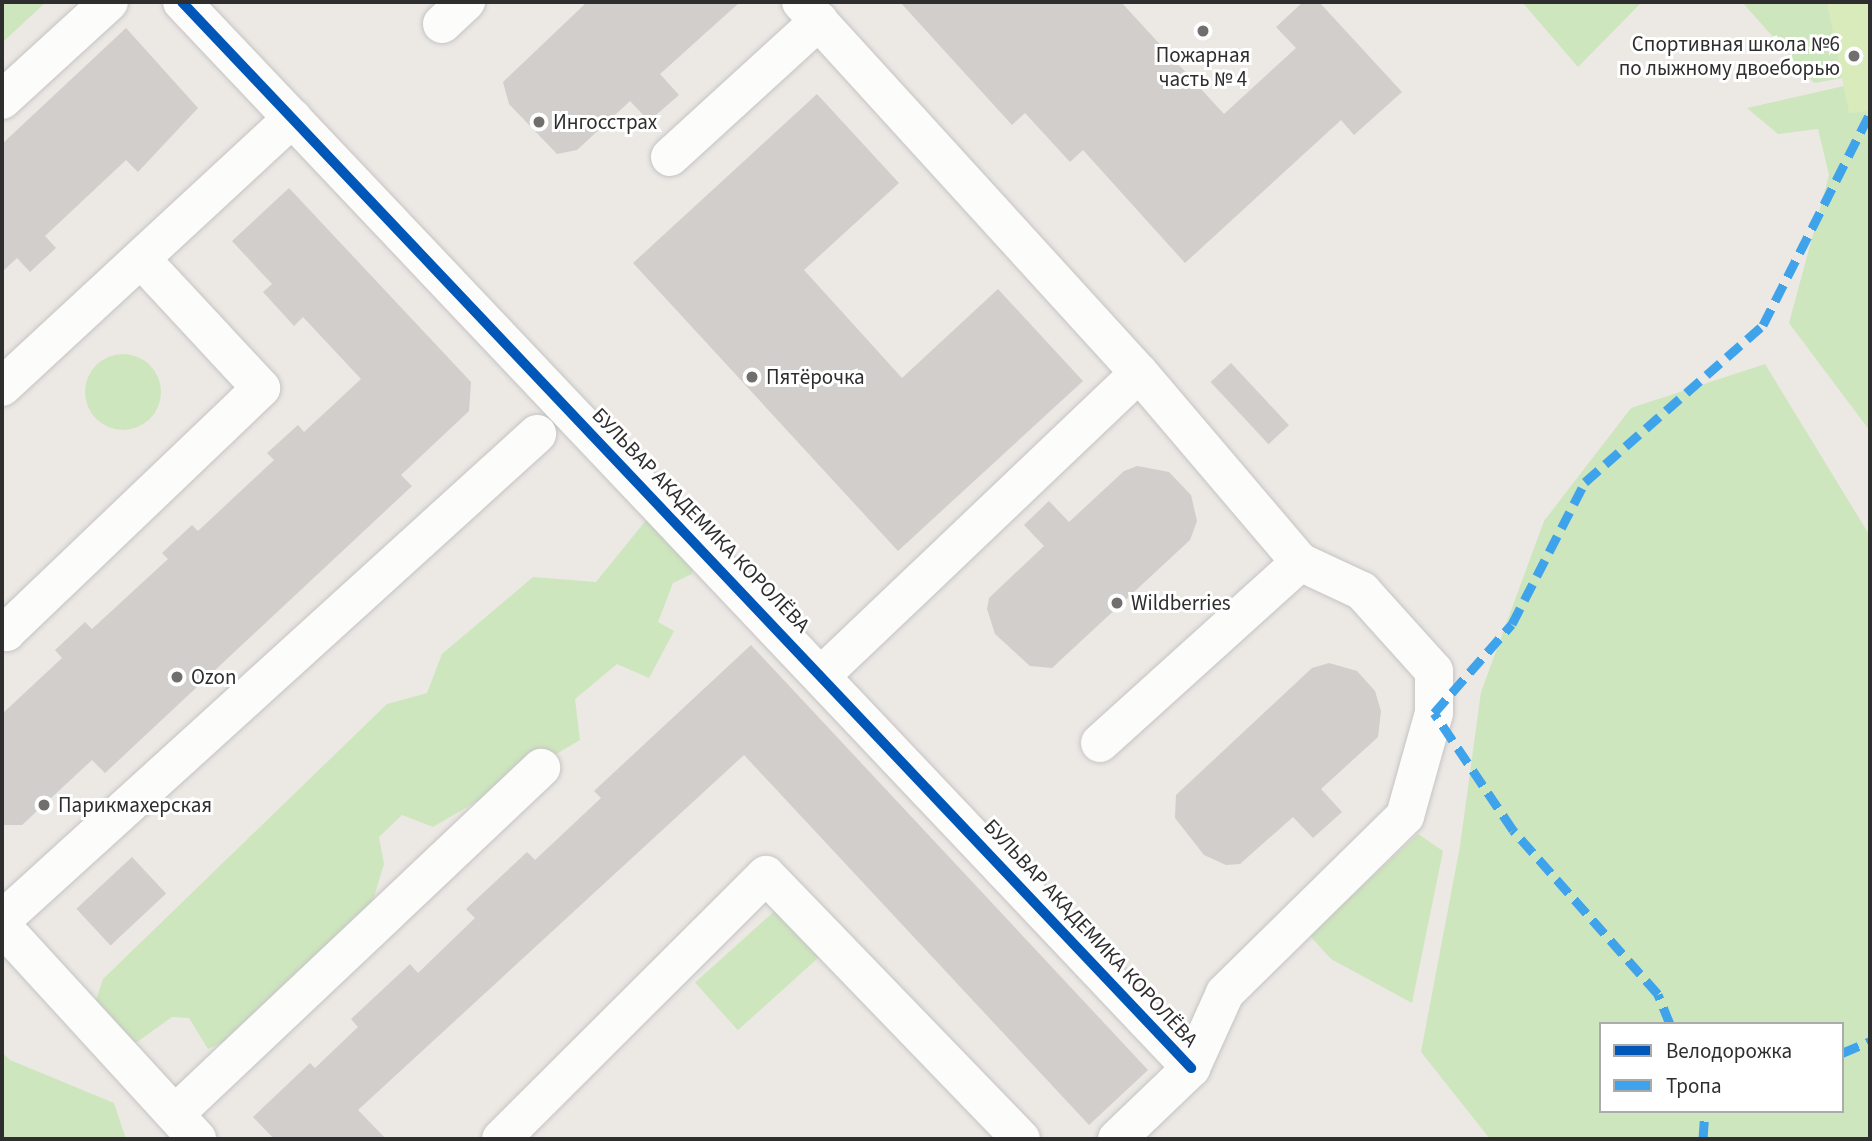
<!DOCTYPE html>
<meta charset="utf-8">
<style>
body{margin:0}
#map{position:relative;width:1872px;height:1141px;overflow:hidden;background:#ece8e4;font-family:"Source Sans 3",sans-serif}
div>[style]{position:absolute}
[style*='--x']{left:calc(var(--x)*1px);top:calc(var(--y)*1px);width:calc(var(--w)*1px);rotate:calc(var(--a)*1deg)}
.green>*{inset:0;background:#cee6be;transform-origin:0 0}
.round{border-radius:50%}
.pitch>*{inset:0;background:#d9eabb}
.building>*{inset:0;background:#d1cecb;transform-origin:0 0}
.roads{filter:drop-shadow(0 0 2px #c5c4c5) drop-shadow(0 0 2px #c5c4c5)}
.minor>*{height:38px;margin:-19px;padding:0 19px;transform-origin:19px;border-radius:19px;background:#fcfcfb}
.quiet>*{height:9px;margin-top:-4.5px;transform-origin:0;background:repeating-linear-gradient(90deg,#3ea3eb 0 18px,transparent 0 27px)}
.cycleway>*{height:10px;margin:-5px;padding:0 5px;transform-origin:5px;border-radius:5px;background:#0057b8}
.dots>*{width:19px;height:19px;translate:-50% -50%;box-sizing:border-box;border:4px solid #fff;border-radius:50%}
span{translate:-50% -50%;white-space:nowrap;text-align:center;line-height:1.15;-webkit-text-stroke:6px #fff;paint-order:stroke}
.poi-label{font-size:21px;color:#2e2e2e}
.right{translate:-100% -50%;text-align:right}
.left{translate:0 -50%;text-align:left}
.street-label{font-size:21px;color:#2e2e2e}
.frame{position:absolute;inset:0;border:4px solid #2e2e2e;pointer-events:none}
.legend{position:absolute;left:1599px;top:1022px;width:245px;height:91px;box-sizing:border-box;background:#fff;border:2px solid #ababab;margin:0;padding:9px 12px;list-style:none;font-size:21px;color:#2e2e2e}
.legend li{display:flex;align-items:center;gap:14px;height:35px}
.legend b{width:35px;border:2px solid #ababab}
</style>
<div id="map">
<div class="green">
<div style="clip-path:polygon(2px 2px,46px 2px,2px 43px)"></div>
<div style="clip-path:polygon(1522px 2px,1642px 2px,1578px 67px)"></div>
<div style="clip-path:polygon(1742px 2px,1870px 2px,1870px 73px,1814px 83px)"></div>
<div style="clip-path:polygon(1870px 80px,1870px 431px,1789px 323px,1829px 175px,1818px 129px,1778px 134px,1747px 108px)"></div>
<div class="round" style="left:85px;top:354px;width:76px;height:76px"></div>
<div style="clip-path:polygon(evenodd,1765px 364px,1870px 536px,1870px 1139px,1490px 1139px,1421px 1052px,1460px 846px,1481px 692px,1544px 521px,1631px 408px,1765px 364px,1601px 1024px,1842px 1024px,1842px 1111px,1601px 1111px,1601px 1024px)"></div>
<div style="clip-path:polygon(647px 519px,699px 539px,692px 574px,673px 583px,658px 622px,674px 631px,649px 678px,617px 664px,575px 699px,580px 740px,433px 827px,402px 815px,379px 837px,384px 864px,360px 943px,259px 1026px,208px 1049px,189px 1018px,172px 1017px,133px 1045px,94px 1006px,103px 979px,387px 704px,427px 693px,442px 654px,533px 577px,596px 582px)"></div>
<div style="clip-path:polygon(1418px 834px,1443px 851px,1412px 1003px,1331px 959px,1309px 935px)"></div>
<div style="left:779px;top:907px;width:64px;height:113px;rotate:48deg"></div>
<div style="clip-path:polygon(2px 1052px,10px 1060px,114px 1103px,126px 1139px,2px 1139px)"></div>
</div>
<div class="pitch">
<div style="clip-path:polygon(1827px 2px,1870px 2px,1870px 111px,1849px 113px)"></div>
</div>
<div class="building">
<div style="clip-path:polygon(587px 2px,740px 2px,660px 74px,679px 95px,649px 121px,630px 101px,577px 150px,557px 154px,509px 104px,503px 82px)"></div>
<div style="clip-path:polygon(900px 2px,1121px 2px,1224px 114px,1296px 48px,1276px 27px,1303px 2px,1319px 2px,1402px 92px,1354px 135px,1341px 120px,1185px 263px,1083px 150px,1070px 162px,1025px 113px,1012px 125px)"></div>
<div style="clip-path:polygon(126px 28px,198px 108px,138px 172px,126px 160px,45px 236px,56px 248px,30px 272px,17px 258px,2px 272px,2px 144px)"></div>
<div style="clip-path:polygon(817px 94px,899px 183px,804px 270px,902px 378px,998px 289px,1083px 381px,898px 551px,633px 263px)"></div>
<div style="clip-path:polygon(289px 188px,471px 382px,469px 411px,401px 475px,412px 486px,105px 773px,92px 760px,22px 825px,2px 825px,2px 714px,62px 658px,55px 650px,85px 622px,92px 629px,168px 559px,162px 553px,192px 525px,198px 531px,274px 460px,267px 453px,298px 425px,304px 432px,361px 379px,303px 317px,294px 326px,263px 292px,272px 284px,232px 241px)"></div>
<div style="left:1231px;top:363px;width:85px;height:28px;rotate:47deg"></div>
<div style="clip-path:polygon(1137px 466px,1169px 472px,1191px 495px,1197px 521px,1190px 540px,1052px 668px,1030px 666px,995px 634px,987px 609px,989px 598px,1044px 546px,1024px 525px,1049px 501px,1069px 522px,1124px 471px)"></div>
<div style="clip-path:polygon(751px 645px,1148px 1070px,1089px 1125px,744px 755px,358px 1110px,386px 1139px,274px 1139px,253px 1117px,310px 1063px,315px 1068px,358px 1027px,351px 1019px,410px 964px,418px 973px,475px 918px,466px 909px,527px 852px,535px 860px,601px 798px,594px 791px)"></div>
<div style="clip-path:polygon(1329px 663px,1357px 671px,1375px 691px,1381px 711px,1378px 737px,1321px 789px,1342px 812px,1313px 838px,1293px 817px,1240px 864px,1226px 865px,1204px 855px,1175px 818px,1176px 795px,1312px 668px)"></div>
<div style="left:132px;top:857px;width:50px;height:76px;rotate:47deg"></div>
</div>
<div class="roads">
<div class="minor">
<div style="--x:182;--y:2;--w:1468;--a:46.57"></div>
<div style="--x:801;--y:2;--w:502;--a:47.66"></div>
<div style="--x:1139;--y:373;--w:438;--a:136.4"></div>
<div style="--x:442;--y:24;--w:33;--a:-43"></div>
<div style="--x:2;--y:100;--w:145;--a:-42.5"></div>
<div style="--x:670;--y:157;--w:202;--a:-42.4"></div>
<div style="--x:2;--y:387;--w:396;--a:-42.8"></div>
<div style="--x:2;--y:628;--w:6;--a:45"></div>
<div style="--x:6;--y:632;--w:353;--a:-43.7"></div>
<div style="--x:261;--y:388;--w:176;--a:-132.9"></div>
<div style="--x:1100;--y:743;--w:270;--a:-42.1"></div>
<div style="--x:2;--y:920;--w:723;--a:-42.25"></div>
<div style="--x:2;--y:926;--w:289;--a:47.5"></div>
<div style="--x:175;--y:1114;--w:504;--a:-43.39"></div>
<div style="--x:501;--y:1139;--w:374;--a:-44.9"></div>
<div style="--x:766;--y:875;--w:367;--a:46"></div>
<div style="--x:1117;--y:1139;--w:103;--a:-43.8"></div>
<div style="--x:1191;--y:1068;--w:82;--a:-65.6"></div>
<div style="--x:1225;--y:993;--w:252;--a:-44.5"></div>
<div style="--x:1405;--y:816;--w:107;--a:-74.3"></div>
<div style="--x:1434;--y:713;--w:42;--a:-90"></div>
<div style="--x:1434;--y:671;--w:108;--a:-132"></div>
<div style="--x:1362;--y:591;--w:68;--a:-154.9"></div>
<div style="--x:1300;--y:562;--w:248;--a:-130.4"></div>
</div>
</div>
<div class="quiet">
<div style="--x:1670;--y:1024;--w:32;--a:-112"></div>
<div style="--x:1658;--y:994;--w:219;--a:-131.5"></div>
<div style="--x:1513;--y:830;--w:141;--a:-124"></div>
<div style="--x:1434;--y:713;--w:118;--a:-48.8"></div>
<div style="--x:1512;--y:624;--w:160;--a:-62.8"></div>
<div style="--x:1585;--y:482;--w:237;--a:-41.4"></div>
<div style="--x:1763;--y:325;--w:237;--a:-63.2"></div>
<div style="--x:1842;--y:1053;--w:30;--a:-23"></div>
<div style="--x:1703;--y:1139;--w:28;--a:-86"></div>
</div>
<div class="cycleway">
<div style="--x:182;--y:2;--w:1468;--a:46.57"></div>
</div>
<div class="dots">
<div style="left:1203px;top:31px;background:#706f6e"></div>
<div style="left:1854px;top:56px;background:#706f6e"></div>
<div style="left:539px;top:122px;background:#706f6e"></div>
<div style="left:752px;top:377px;background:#706f6e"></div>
<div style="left:1117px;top:603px;background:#706f6e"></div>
<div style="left:177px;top:677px;background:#706f6e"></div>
<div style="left:44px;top:805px;background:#706f6e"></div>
</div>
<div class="poi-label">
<span class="right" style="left:1840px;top:56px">Спортивная школа №6<br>по лыжному двоеборью</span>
<span style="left:1203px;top:67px">Пожарная<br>часть № 4</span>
<span class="left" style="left:553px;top:122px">Ингосстрах</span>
<span class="left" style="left:766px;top:377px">Пятёрочка</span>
<span class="left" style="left:1131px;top:603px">Wildberries</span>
<span class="left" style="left:191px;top:677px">Ozon</span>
<span class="left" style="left:58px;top:805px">Парикмахерская</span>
</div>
<div class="street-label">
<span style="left:701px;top:520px;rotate:46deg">БУЛЬВАР АКАДЕМИКА КОРОЛЁВА</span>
<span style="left:1091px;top:933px;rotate:47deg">БУЛЬВАР АКАДЕМИКА КОРОЛЁВА</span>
</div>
<div class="frame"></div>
<ul class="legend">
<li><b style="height:9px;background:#0057b8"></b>Велодорожка</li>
<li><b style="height:9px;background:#3ea3eb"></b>Тропа</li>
</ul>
</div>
